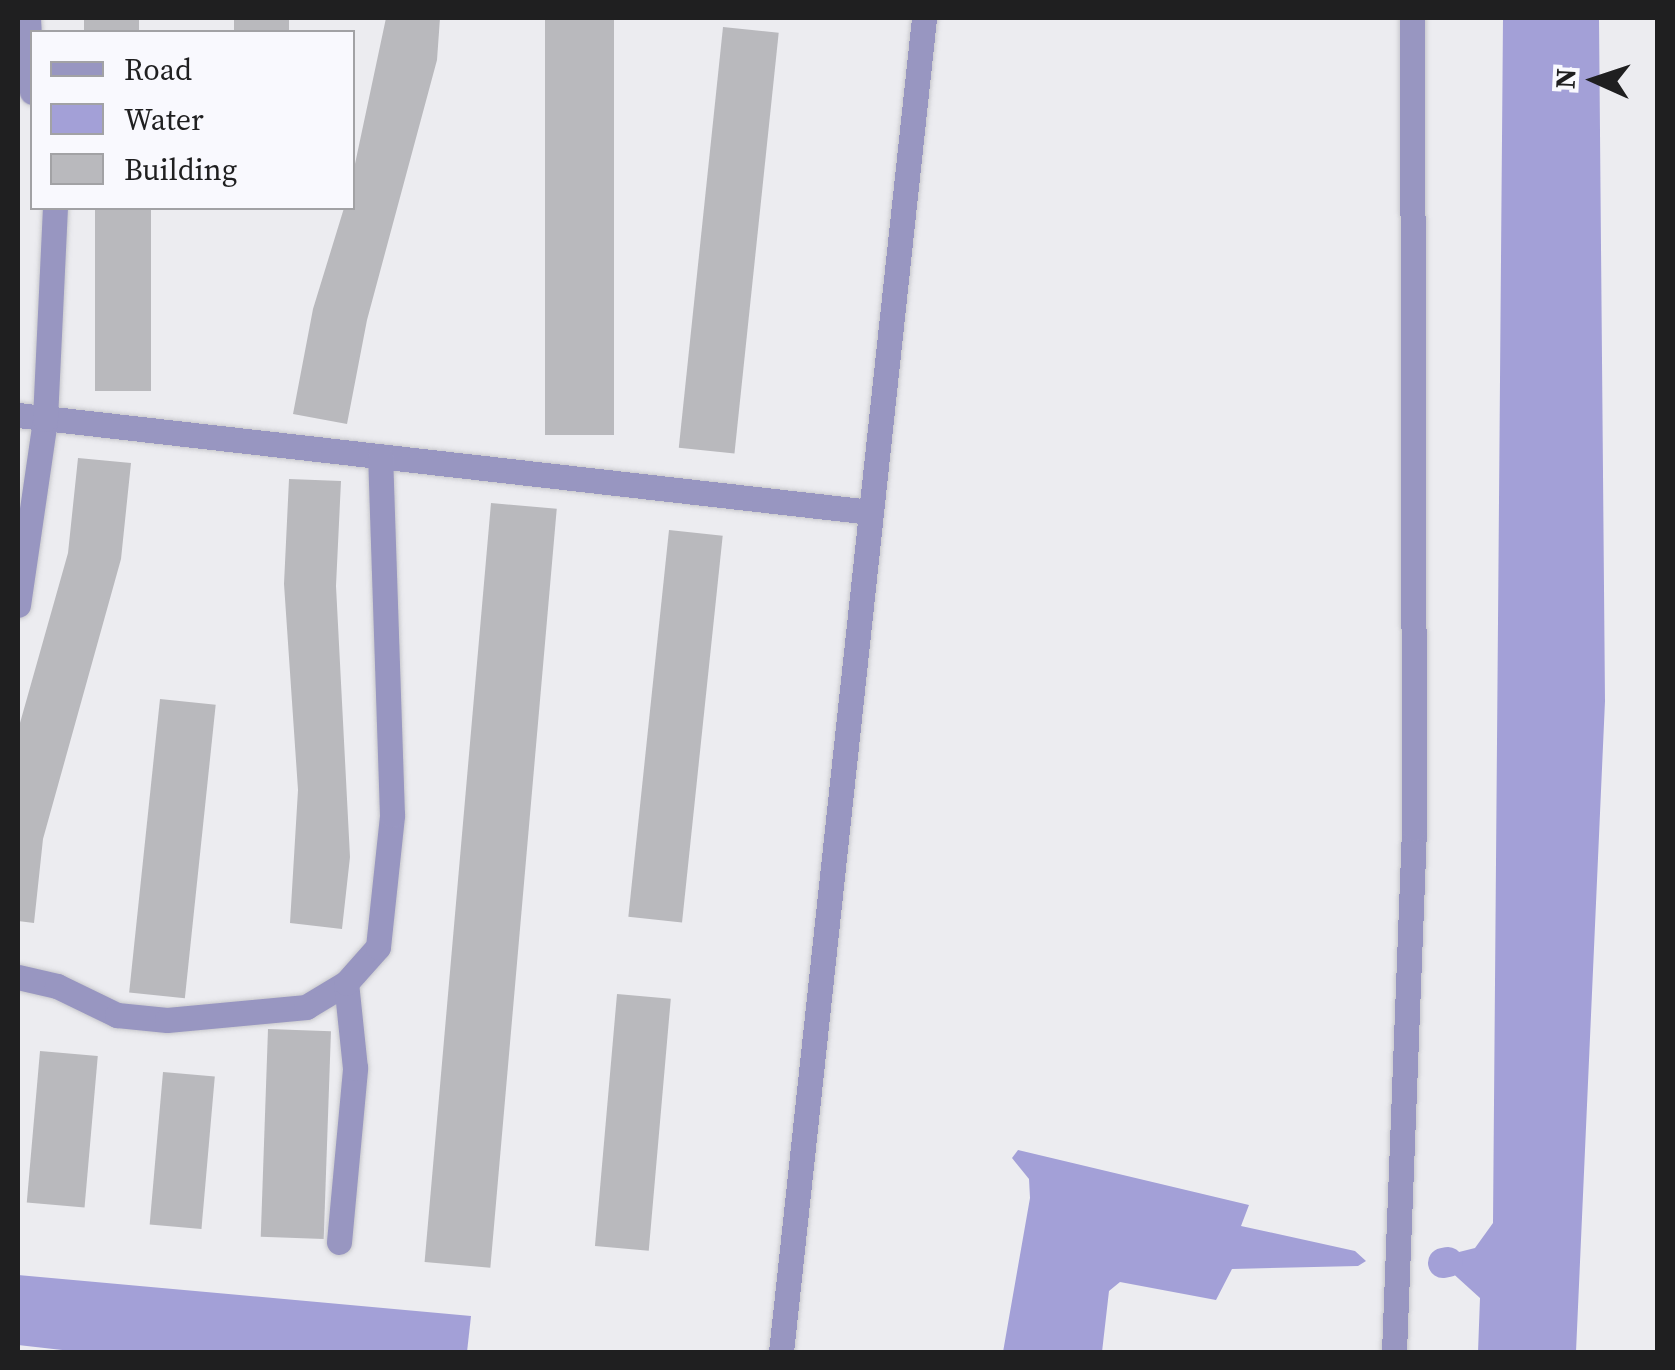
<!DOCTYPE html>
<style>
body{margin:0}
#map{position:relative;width:1675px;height:1370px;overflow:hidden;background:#ececf0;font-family:"Source Serif 4",serif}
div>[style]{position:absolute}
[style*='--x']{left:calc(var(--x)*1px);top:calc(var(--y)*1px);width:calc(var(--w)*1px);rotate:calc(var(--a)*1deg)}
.water>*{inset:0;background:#a3a0d7}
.canal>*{height:30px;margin:-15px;padding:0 15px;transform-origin:15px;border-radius:15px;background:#a3a0d7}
.building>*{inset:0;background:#b9b9bd;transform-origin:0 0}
.roads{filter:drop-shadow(0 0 2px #c7c7cb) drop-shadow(0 0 2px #c7c7cb)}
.minor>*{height:25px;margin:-12.5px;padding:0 12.5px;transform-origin:12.5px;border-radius:12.5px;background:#9896c1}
span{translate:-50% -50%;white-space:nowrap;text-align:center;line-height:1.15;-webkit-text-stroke:10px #f9f9fe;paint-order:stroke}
.frame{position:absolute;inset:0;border:20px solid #1f1f20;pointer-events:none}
.legend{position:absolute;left:30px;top:30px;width:325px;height:180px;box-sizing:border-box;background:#f9f9fe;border:2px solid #a2a2a5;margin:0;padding:12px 18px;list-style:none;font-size:30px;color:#1f1f20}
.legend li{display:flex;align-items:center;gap:20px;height:50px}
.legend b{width:50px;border:2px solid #a2a2a5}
.north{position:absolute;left:1545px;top:30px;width:100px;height:100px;-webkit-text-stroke:8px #f9f9fe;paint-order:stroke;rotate:273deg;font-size:28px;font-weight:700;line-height:40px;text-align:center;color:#1f1f20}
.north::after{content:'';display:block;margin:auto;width:35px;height:45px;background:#1f1f20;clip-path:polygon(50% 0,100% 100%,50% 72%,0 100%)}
</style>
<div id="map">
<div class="water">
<div style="clip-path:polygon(1503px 18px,1599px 18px,1605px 701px,1576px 1352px,1478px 1352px,1480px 1298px,1448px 1269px,1451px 1254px,1475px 1248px,1493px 1223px)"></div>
<div style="clip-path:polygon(1018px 1150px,1249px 1205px,1241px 1226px,1355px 1251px,1366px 1261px,1358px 1266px,1232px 1269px,1216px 1300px,1120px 1282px,1109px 1291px,1102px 1352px,1003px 1352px,1030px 1198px,1029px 1179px,1012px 1158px)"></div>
<div style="clip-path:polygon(18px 1275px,471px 1316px,467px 1352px,80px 1352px,18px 1345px)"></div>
</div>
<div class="canal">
<div style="--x:1443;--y:1263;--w:5;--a:-11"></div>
</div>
<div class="building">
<div style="left:84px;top:18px;width:55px;height:14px"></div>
<div style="left:234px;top:18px;width:55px;height:14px"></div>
<div style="clip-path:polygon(386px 18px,440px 18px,437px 60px,367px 320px,347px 424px,293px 414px,313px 309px,344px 208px,352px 208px,352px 178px)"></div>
<div style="left:545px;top:18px;width:69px;height:417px"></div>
<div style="left:723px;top:27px;width:56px;height:423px;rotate:6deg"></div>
<div style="left:95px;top:208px;width:56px;height:183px"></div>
<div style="clip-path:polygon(78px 458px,131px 463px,121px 559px,43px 839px,34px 923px,18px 921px,18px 730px,68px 553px)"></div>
<div style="clip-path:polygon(289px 479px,341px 481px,336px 586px,350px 857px,342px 929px,290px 923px,298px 790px,284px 584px)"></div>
<div style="left:491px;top:503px;width:66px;height:762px;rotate:5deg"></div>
<div style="left:669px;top:530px;width:54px;height:389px;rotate:6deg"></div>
<div style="left:160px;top:699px;width:56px;height:295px;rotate:6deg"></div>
<div style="left:617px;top:994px;width:54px;height:253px;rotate:5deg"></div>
<div style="left:268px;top:1029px;width:63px;height:208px;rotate:2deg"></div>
<div style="left:40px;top:1051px;width:58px;height:152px;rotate:5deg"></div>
<div style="left:163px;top:1072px;width:52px;height:153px;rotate:5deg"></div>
</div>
<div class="roads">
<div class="minor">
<div style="--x:28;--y:18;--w:74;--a:86.9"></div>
<div style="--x:18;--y:415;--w:858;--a:6.49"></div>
<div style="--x:18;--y:605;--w:188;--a:-81.7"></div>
<div style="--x:45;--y:419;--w:211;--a:-87.3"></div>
<div style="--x:18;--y:977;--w:40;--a:13"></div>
<div style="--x:57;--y:986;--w:67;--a:25.8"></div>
<div style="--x:117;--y:1015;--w:50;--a:5.7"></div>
<div style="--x:167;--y:1020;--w:140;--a:-5.3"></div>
<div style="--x:306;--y:1007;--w:47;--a:-31"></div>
<div style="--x:339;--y:1242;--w:175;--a:-84.7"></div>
<div style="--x:355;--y:1068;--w:85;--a:-96"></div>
<div style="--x:346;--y:983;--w:48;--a:-48.4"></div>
<div style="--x:378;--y:947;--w:133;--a:-83.9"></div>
<div style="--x:392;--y:815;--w:359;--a:-91.9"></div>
<div style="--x:781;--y:1352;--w:1342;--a:-83.88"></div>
<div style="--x:1394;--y:1352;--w:524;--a:-87.81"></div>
<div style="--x:1414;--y:828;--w:810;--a:-90.14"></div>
</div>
</div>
<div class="frame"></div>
<ul class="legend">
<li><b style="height:12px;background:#9896c1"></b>Road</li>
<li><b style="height:28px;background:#a3a0d7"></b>Water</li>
<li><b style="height:28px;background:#b9b9bd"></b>Building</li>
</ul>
<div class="north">N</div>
</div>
